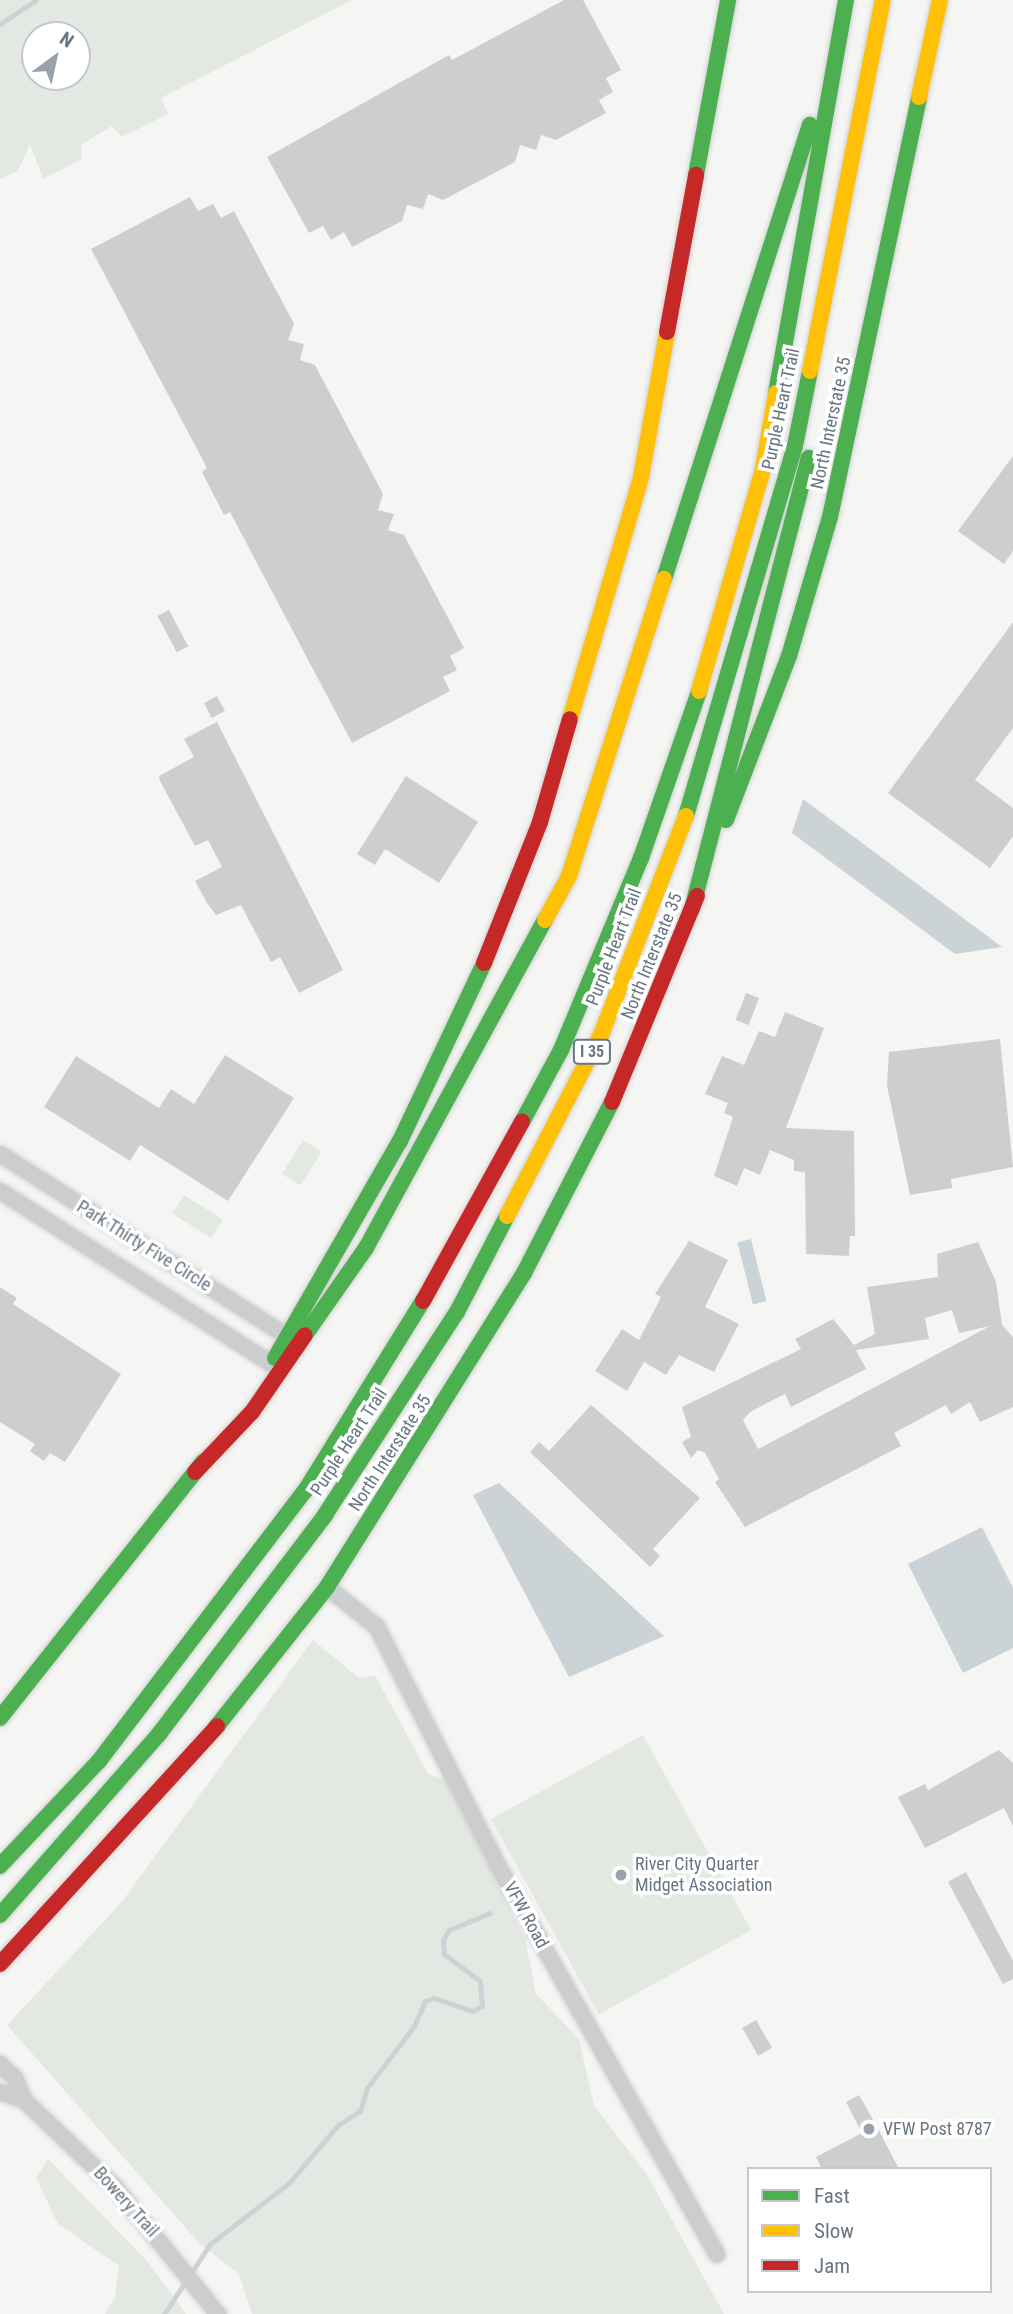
<!DOCTYPE html>
<style>
body{margin:0}
#map{position:relative;width:1013px;height:2314px;overflow:hidden;background:#f5f5f4;font-family:"Roboto Condensed",sans-serif}
div>[style]{position:absolute}
[style*='--x']{left:calc(var(--x)*1px);top:calc(var(--y)*1px);width:calc(var(--w)*1px);rotate:calc(var(--a)*1deg)}
.green>*{inset:0;background:#e4e8e2;transform-origin:0 0}
.water>*{inset:0;background:#ccd3d6;transform-origin:0 0}
.stream>*{height:5px;margin:-2.5px;padding:0 2.5px;transform-origin:2.5px;border-radius:2.5px;background:#ccd3d6}
.building>*{inset:0;background:#cdcfcf;transform-origin:0 0}
.roads{filter:drop-shadow(0 0 2px #d1d2d2) drop-shadow(0 0 2px #d1d2d2)}
.street>*{height:16px;margin:-8px;padding:0 8px;transform-origin:8px;border-radius:8px;background:#cbcdce}
.fast>*{height:16px;margin:-8px;padding:0 8px;transform-origin:8px;border-radius:8px;background:#4caf50}
.slow>*{height:16px;margin:-8px;padding:0 8px;transform-origin:8px;border-radius:8px;background:#ffc107}
.jam>*{height:16px;margin:-8px;padding:0 8px;transform-origin:8px;border-radius:8px;background:#c62828}
.dots>*{width:19px;height:19px;translate:-50% -50%;box-sizing:border-box;border:4px solid #fff;border-radius:50%}
span{translate:-50% -50%;white-space:nowrap;text-align:center;line-height:1.15;-webkit-text-stroke:7px #fff;paint-order:stroke}
.shield-label span{padding:2px 5px;background:#fff;border:2px solid;border-radius:5px;-webkit-text-stroke-width:0}
.shield-label{font-size:16px;color:#677682;font-weight:700}
.street-label{font-size:18px;color:#677682}
.poi-label{font-size:18px;color:#677682}
.left{translate:0 -50%;text-align:left}
.legend{position:absolute;left:747px;top:2167px;width:245px;height:126px;box-sizing:border-box;background:#fff;border:2px solid #c2c8cd;margin:0;padding:9px 12px;list-style:none;font-size:21px;color:#677682}
.legend li{display:flex;align-items:center;gap:14px;height:35px}
.legend b{width:35px;border:2px solid #c2c8cd}
.north{position:absolute;left:21px;top:21px;width:70px;height:70px;box-sizing:border-box;background:#fff;border:2px solid #c2c8cd;border-radius:50%;rotate:33deg;font-size:19px;font-weight:700;line-height:28px;text-align:center;color:#677682}
.north::after{content:'';display:block;margin:auto;width:24px;height:32px;background:#99a2aa;clip-path:polygon(50% 0,100% 100%,50% 72%,0 100%)}
</style>
<div id="map">
<div class="green">
<div style="clip-path:polygon(evenodd,0 0,352px 0,161px 98px,168px 114px,122px 137px,112px 126px,81px 145px,82px 159px,43px 179px,30px 144px,18px 171px,0 179px,0 0,77px 35px,77px 77px,35px 77px,35px 35px,77px 35px)"></div>
<div style="left:303px;top:1140px;width:22px;height:40px;rotate:32deg"></div>
<div style="left:184px;top:1195px;width:46px;height:22px;rotate:32deg"></div>
<div style="clip-path:polygon(313px 1640px,359px 1678px,375px 1675px,428px 1774px,444px 1779px,525px 1938px,536px 1994px,579px 2039px,594px 2106px,646px 2173px,724px 2314px,252px 2314px,239px 2274px,199px 2243px,7px 2025px,121px 1903px)"></div>
<div style="left:643px;top:1735px;width:223px;height:174px;rotate:61deg"></div>
<div style="clip-path:polygon(48px 2159px,147px 2261px,186px 2314px,105px 2314px,115px 2297px,119px 2266px,58px 2224px,36px 2178px)"></div>
</div>
<div class="water">
<div style="clip-path:polygon(803px 799px,1002px 947px,955px 954px,792px 833px)"></div>
<div style="left:751px;top:1239px;width:64px;height:14px;rotate:76deg"></div>
<div style="clip-path:polygon(499px 1483px,664px 1636px,569px 1677px,473px 1495px)"></div>
<div style="clip-path:polygon(982px 1527px,1013px 1588px,1013px 1648px,963px 1673px,908px 1564px)"></div>
</div>
<div class="stream">
<div style="--x:0;--y:24;--w:43;--a:-33.7"></div>
<div style="--x:164;--y:2314;--w:84;--a:-56.7"></div>
<div style="--x:210;--y:2244;--w:100;--a:-37.7"></div>
<div style="--x:289;--y:2183;--w:76;--a:-49.8"></div>
<div style="--x:338;--y:2125;--w:26;--a:-32"></div>
<div style="--x:360;--y:2111;--w:24;--a:-73"></div>
<div style="--x:367;--y:2088;--w:78;--a:-52.8"></div>
<div style="--x:414;--y:2026;--w:27;--a:-66"></div>
<div style="--x:425;--y:2001;--w:9;--a:-18"></div>
<div style="--x:434;--y:1998;--w:40;--a:18.9"></div>
<div style="--x:472;--y:2011;--w:11;--a:-27"></div>
<div style="--x:482;--y:2006;--w:25;--a:-95"></div>
<div style="--x:480;--y:1981;--w:45;--a:-143.1"></div>
<div style="--x:444;--y:1954;--w:14;--a:-94"></div>
<div style="--x:443;--y:1940;--w:12;--a:-59"></div>
<div style="--x:449;--y:1930;--w:44;--a:-22.5"></div>
</div>
<div class="building">
<div style="clip-path:polygon(564px 0,583px 0,621px 70px,606px 78px,613px 92px,599px 100px,606px 113px,556px 140px,541px 135px,536px 150px,520px 145px,515px 162px,443px 200px,428px 194px,423px 209px,407px 205px,402px 221px,352px 247px,344px 232px,331px 240px,323px 226px,309px 233px,267px 157px,449px 55px,452px 60px)"></div>
<div style="clip-path:polygon(190px 197px,198px 211px,213px 204px,221px 218px,234px 211px,294px 324px,288px 340px,304px 344px,300px 360px,315px 365px,383px 494px,378px 510px,394px 514px,388px 530px,404px 535px,464px 648px,450px 656px,457px 670px,443px 677px,450px 691px,352px 743px,230px 512px,224px 515px,202px 472px,207px 468px,91px 249px)"></div>
<div style="clip-path:polygon(1013px 456px,1013px 551px,1004px 564px,958px 531px)"></div>
<div style="left:169px;top:610px;width:41px;height:13px;rotate:62deg"></div>
<div style="clip-path:polygon(1013px 622px,1013px 728px,975px 780px,1013px 808px,1013px 836px,990px 868px,888px 793px)"></div>
<div style="left:217px;top:696px;width:17px;height:15px;rotate:62deg"></div>
<div style="clip-path:polygon(217px 722px,343px 970px,299px 993px,280px 957px,271px 962px,241px 905px,216px 915px,207px 903px,195px 881px,222px 867px,208px 840px,195px 846px,160px 781px,159px 776px,194px 757px,184px 739px)"></div>
<div style="clip-path:polygon(406px 776px,478px 822px,439px 883px,385px 849px,375px 865px,357px 854px)"></div>
<div style="left:746px;top:993px;width:14px;height:29px;rotate:21deg"></div>
<div style="clip-path:polygon(785px 1012px,824px 1028px,786px 1128px,854px 1131px,855px 1236px,850px 1236px,849px 1256px,806px 1254px,805px 1172px,794px 1171px,794px 1160px,770px 1150px,760px 1175px,744px 1168px,737px 1186px,714px 1176px,733px 1117px,724px 1113px,728px 1103px,705px 1094px,722px 1056px,744px 1065px,759px 1031px,775px 1037px)"></div>
<div style="clip-path:polygon(1000px 1039px,1013px 1167px,951px 1179px,952px 1188px,910px 1195px,887px 1086px,889px 1052px)"></div>
<div style="clip-path:polygon(225px 1055px,294px 1098px,228px 1201px,140px 1145px,130px 1161px,44px 1107px,76px 1056px,159px 1108px,171px 1089px,194px 1104px)"></div>
<div style="clip-path:polygon(689px 1241px,728px 1260px,705px 1307px,739px 1324px,714px 1372px,679px 1355px,666px 1375px,644px 1362px,627px 1391px,595px 1371px,622px 1329px,639px 1340px,661px 1297px,655px 1294px)"></div>
<div style="clip-path:polygon(evenodd,978px 1242px,996px 1282px,1002px 1325px,1013px 1337px,1013px 1407px,980px 1422px,970px 1402px,951px 1414px,946px 1405px,894px 1433px,901px 1446px,745px 1527px,715px 1482px,719px 1479px,705px 1453px,698px 1450px,691px 1458px,682px 1442px,691px 1437px,682px 1407px,801px 1349px,795px 1339px,833px 1319px,854px 1345px,875px 1334px,867px 1287px,938px 1277px,937px 1254px,978px 1242px,952px 1310px,959px 1333px,990px 1326px,758px 1449px,743px 1420px,750px 1412px,785px 1394px,791px 1407px,866px 1369px,856px 1350px,929px 1339px,925px 1318px,952px 1310px)"></div>
<div style="clip-path:polygon(0 1287px,17px 1298px,13px 1304px,121px 1374px,65px 1462px,50px 1453px,44px 1461px,30px 1451px,35px 1444px,0 1422px)"></div>
<div style="clip-path:polygon(591px 1405px,700px 1498px,653px 1549px,660px 1556px,650px 1567px,530px 1452px,539px 1442px,549px 1451px)"></div>
<div style="clip-path:polygon(999px 1750px,1013px 1763px,1013px 1826px,1004px 1808px,925px 1848px,898px 1797px,925px 1784px,928px 1790px)"></div>
<div style="clip-path:polygon(966px 1872px,1013px 1961px,1013px 1979px,1003px 1984px,948px 1882px)"></div>
<div style="left:756px;top:2020px;width:32px;height:16px;rotate:60deg"></div>
<div style="clip-path:polygon(859px 2095px,876px 2125px,899px 2169px,822px 2169px,816px 2157px,862px 2133px,846px 2102px)"></div>
</div>
<div class="roads">
<div class="street">
<div style="--x:0;--y:1154;--w:341;--a:32.4"></div>
<div style="--x:0;--y:1191;--w:322;--a:32.5"></div>
<div style="--x:327;--y:1587;--w:64;--a:38.7"></div>
<div style="--x:377;--y:1627;--w:266;--a:63.1"></div>
<div style="--x:497;--y:1864;--w:448;--a:60.6"></div>
<div style="--x:0;--y:2064;--w:21;--a:43"></div>
<div style="--x:15;--y:2078;--w:24;--a:68"></div>
<div style="--x:0;--y:2092;--w:25;--a:18"></div>
<div style="--x:24;--y:2100;--w:126;--a:43.7"></div>
<div style="--x:115;--y:2187;--w:164;--a:51"></div>
</div>
<div class="fast">
<div style="--x:696;--y:175;--w:178;--a:-79.6"></div>
<div style="--x:776;--y:393;--w:399;--a:-79.9"></div>
<div style="--x:664;--y:579;--w:477;--a:-72.2"></div>
<div style="--x:686;--y:816;--w:386;--a:-73.6"></div>
<div style="--x:795;--y:446;--w:76;--a:-78.7"></div>
<div style="--x:726;--y:820;--w:176;--a:-69"></div>
<div style="--x:789;--y:656;--w:145;--a:-73.6"></div>
<div style="--x:830;--y:517;--w:429;--a:-78"></div>
<div style="--x:692;--y:909;--w:466;--a:-75.5"></div>
<div style="--x:522;--y:1122;--w:82;--a:-61.6"></div>
<div style="--x:561;--y:1050;--w:208;--a:-67.4"></div>
<div style="--x:641;--y:858;--w:177;--a:-70.8"></div>
<div style="--x:305;--y:1335;--w:106;--a:-55"></div>
<div style="--x:366;--y:1248;--w:374;--a:-61.4"></div>
<div style="--x:275;--y:1358;--w:250;--a:-60.1"></div>
<div style="--x:400;--y:1141;--w:197;--a:-64.7"></div>
<div style="--x:0;--y:1718;--w:327;--a:-51.6"></div>
<div style="--x:217;--y:1726;--w:177;--a:-51.6"></div>
<div style="--x:327;--y:1587;--w:371;--a:-57.9"></div>
<div style="--x:524;--y:1273;--w:192;--a:-62.8"></div>
<div style="--x:0;--y:1866;--w:144;--a:-46.7"></div>
<div style="--x:99;--y:1761;--w:340;--a:-52.7"></div>
<div style="--x:305;--y:1491;--w:224;--a:-58.2"></div>
<div style="--x:0;--y:1915;--w:241;--a:-48.7"></div>
<div style="--x:159;--y:1734;--w:275;--a:-52.8"></div>
<div style="--x:325;--y:1515;--w:242;--a:-57"></div>
<div style="--x:457;--y:1312;--w:108;--a:-62.5"></div>
</div>
<div class="slow">
<div style="--x:919;--y:97;--w:99;--a:-77.8"></div>
<div style="--x:810;--y:371;--w:378;--a:-78.9"></div>
<div style="--x:699;--y:691;--w:231;--a:-73.9"></div>
<div style="--x:763;--y:469;--w:77;--a:-80.3"></div>
<div style="--x:570;--y:719;--w:252;--a:-73.6"></div>
<div style="--x:641;--y:477;--w:147;--a:-79.8"></div>
<div style="--x:545;--y:920;--w:50;--a:-61.4"></div>
<div style="--x:569;--y:876;--w:312;--a:-72.3"></div>
<div style="--x:507;--y:1216;--w:204;--a:-62.6"></div>
<div style="--x:601;--y:1035;--w:235;--a:-68.8"></div>
</div>
<div class="jam">
<div style="--x:667;--y:332;--w:160;--a:-79.5"></div>
<div style="--x:484;--y:963;--w:152;--a:-68.3"></div>
<div style="--x:540;--y:822;--w:107;--a:-73.8"></div>
<div style="--x:612;--y:1102;--w:223;--a:-67.6"></div>
<div style="--x:423;--y:1301;--w:205;--a:-61.1"></div>
<div style="--x:195;--y:1472;--w:83;--a:-46.5"></div>
<div style="--x:252;--y:1412;--w:93;--a:-55.5"></div>
<div style="--x:0;--y:1964;--w:322;--a:-47.6"></div>
</div>
</div>
<div class="dots">
<div style="left:621px;top:1875px;background:#99a2aa"></div>
<div style="left:869px;top:2129px;background:#99a2aa"></div>
</div>
<div class="shield-label">
<span style="left:592px;top:1052px">I 35</span>
</div>
<div class="street-label">
<span style="left:781px;top:409px;rotate:-78deg">Purple Heart Trail</span>
<span style="left:831px;top:423px;rotate:-78deg">North Interstate 35</span>
<span style="left:614px;top:947px;rotate:-69deg">Purple Heart Trail</span>
<span style="left:652px;top:956px;rotate:-68deg">North Interstate 35</span>
<span style="left:144px;top:1246px;rotate:32deg">Park Thirty Five Circle</span>
<span style="left:349px;top:1442px;rotate:-57deg">Purple Heart Trail</span>
<span style="left:390px;top:1453px;rotate:-57deg">North Interstate 35</span>
<span style="left:526px;top:1915px;rotate:61deg">VFW Road</span>
<span style="left:126px;top:2202px;rotate:48deg">Bowery Trail</span>
</div>
<div class="poi-label">
<span class="left" style="left:635px;top:1875px">River City Quarter<br>Midget Association</span>
<span class="left" style="left:883px;top:2129px">VFW Post 8787</span>
</div>
<ul class="legend">
<li><b style="height:9px;background:#4caf50"></b>Fast</li>
<li><b style="height:9px;background:#ffc107"></b>Slow</li>
<li><b style="height:9px;background:#c62828"></b>Jam</li>
</ul>
<div class="north">N</div>
</div>
